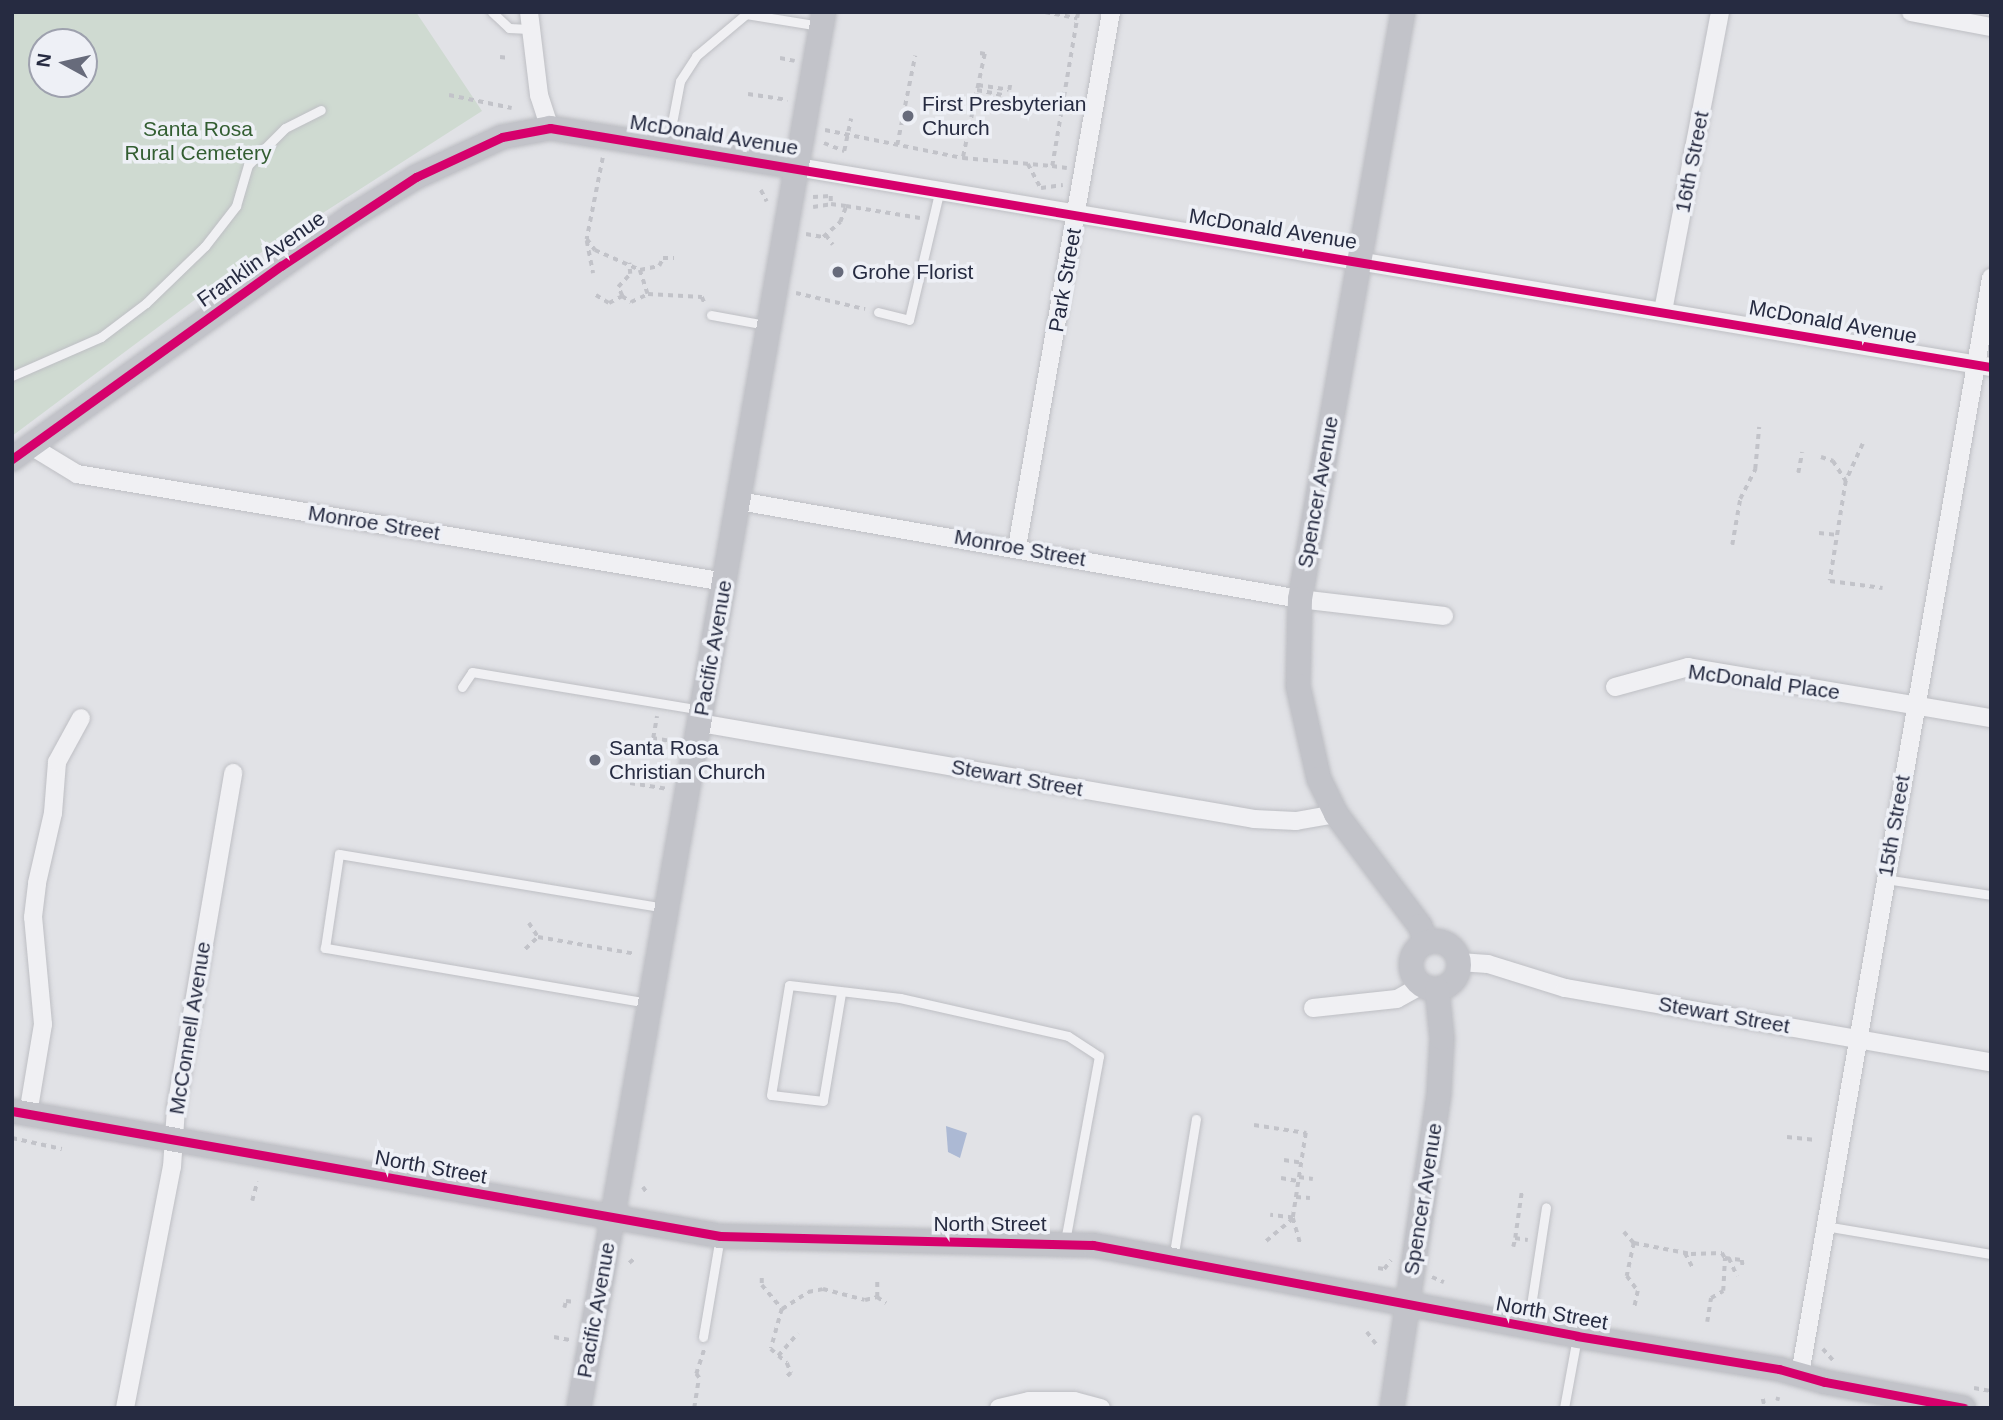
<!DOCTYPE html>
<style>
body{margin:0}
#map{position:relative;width:2003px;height:1420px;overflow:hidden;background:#e1e2e6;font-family:Arial,sans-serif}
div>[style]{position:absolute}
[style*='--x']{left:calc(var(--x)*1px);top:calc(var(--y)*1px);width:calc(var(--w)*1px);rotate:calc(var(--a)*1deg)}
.green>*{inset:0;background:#cfdad1}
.water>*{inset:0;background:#acb9d4}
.path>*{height:3.5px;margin-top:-1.75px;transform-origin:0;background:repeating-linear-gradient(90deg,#c2c3c9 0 5px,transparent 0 10px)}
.roads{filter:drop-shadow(0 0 2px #bebfc4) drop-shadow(0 0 2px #bebfc4)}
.lane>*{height:9px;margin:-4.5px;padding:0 4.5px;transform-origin:4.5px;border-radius:4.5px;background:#f0f0f3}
.street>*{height:18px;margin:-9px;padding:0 9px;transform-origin:9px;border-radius:9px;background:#f0f0f3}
.secondary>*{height:24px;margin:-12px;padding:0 12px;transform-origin:12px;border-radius:12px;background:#c2c3c9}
.secondary>.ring{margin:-12px;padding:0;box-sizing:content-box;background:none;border:24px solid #c2c3c9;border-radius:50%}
.cycleway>*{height:9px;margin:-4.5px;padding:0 4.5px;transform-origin:4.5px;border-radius:4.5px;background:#d6006c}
.dots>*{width:19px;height:19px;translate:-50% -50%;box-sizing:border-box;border:4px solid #eef0f6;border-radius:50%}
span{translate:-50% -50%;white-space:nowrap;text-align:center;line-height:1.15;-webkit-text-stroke:7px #eef0f6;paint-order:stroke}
.poi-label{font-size:21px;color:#262b41}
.left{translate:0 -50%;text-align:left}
.park-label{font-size:21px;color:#335e32}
.street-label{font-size:21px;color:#262b41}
.frame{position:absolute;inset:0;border:14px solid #262b41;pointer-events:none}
.north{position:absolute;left:28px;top:28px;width:70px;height:70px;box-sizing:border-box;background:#eef0f6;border:2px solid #9ea1ae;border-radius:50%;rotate:278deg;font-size:19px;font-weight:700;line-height:28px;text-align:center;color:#262b41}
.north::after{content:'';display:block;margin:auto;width:24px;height:32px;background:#676b7b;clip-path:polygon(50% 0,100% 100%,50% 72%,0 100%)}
</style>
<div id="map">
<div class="green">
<div style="clip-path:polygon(evenodd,12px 12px,416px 12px,482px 111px,240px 266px,12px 436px,12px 12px,42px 42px,84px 42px,84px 84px,42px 84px,42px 42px)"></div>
</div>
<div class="water">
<div style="clip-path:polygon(946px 1126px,967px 1133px,960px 1158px,948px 1152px)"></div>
</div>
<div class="path">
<div style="--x:1045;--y:12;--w:33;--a:11"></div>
<div style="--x:1077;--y:18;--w:6;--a:-81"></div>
<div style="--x:980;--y:53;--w:5;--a:11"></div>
<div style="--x:985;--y:54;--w:106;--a:101.9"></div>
<div style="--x:963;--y:158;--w:89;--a:5.1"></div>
<div style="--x:1052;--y:166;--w:150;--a:-80.4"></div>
<div style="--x:500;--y:57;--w:9;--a:6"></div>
<div style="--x:780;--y:58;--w:15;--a:11"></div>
<div style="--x:978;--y:85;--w:31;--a:9"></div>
<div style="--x:1009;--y:90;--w:5;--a:-79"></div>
<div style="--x:977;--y:90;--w:26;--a:11"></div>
<div style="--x:748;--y:94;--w:40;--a:8.5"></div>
<div style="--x:449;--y:95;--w:64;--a:11.7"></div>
<div style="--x:825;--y:130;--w:141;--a:11.5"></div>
<div style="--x:824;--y:143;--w:22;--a:22"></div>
<div style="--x:844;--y:151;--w:33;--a:-78"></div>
<div style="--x:897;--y:145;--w:91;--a:-78.6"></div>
<div style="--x:603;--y:158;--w:83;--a:101.2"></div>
<div style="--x:587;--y:239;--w:14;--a:54"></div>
<div style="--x:595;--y:250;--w:49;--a:24"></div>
<div style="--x:640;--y:270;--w:25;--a:72"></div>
<div style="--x:648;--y:294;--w:54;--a:3.2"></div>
<div style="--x:702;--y:297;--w:8;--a:67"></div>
<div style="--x:1028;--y:164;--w:27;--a:62"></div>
<div style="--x:1041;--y:188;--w:22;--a:-8"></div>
<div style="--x:1052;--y:166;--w:15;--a:8"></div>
<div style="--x:761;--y:190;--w:13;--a:63"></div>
<div style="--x:813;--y:197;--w:18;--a:-3"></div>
<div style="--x:831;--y:196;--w:8;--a:90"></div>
<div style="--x:831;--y:204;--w:15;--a:8"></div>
<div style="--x:813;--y:207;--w:18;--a:-9"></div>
<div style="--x:806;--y:234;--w:17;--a:10"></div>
<div style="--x:823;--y:237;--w:23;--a:-41"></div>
<div style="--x:840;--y:222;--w:17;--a:-69"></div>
<div style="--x:846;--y:206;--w:75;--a:9.2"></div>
<div style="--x:826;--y:235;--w:12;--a:55"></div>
<div style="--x:587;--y:241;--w:33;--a:79"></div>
<div style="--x:640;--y:270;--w:19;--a:-12"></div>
<div style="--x:659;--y:266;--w:9;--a:-63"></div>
<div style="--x:663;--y:258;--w:11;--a:0"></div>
<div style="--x:796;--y:293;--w:71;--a:13.1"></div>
<div style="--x:596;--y:295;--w:15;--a:32"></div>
<div style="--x:609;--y:303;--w:15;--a:-28"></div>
<div style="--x:622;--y:296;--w:11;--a:34"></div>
<div style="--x:631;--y:302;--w:19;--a:-25"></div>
<div style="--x:622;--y:296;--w:10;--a:-114"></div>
<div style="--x:618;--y:287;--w:18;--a:-47"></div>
<div style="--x:630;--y:274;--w:11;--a:-95"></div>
<div style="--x:1863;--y:444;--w:41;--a:114.7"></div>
<div style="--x:1846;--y:481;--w:101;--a:99.1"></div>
<div style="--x:1830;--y:581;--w:53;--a:7.5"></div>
<div style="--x:1821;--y:457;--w:13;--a:18"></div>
<div style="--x:1833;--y:461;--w:24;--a:57"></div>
<div style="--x:1798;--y:473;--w:21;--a:-79"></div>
<div style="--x:1819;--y:533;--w:18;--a:6"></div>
<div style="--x:1732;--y:545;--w:47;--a:-80.1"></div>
<div style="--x:1740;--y:499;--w:34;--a:-63"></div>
<div style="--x:1755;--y:469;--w:42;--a:-84.6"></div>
<div style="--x:652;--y:738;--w:24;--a:9"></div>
<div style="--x:653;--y:738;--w:22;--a:-80"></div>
<div style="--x:630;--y:783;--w:37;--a:9"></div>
<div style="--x:529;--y:923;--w:17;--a:57"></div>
<div style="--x:525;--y:949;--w:18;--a:-43"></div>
<div style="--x:538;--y:937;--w:99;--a:9.8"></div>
<div style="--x:1254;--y:1125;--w:53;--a:8.7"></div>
<div style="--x:1306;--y:1133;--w:86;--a:98.7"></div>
<div style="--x:1293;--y:1218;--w:29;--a:74"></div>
<div style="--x:1787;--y:1137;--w:29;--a:6"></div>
<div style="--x:12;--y:1138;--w:51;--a:12.4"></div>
<div style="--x:1284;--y:1160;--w:18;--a:9"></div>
<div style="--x:1299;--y:1177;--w:14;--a:8"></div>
<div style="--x:1281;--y:1178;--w:17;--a:10"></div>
<div style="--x:643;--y:1187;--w:7;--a:56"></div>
<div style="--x:1296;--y:1197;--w:14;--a:4"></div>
<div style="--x:252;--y:1201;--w:20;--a:-75"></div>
<div style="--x:1624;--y:1232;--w:15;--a:48"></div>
<div style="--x:1634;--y:1243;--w:34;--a:102"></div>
<div style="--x:1627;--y:1276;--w:19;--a:54"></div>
<div style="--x:1638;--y:1291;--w:19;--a:102"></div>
<div style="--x:1515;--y:1238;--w:49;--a:-81.9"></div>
<div style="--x:1266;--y:1241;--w:35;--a:-40"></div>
<div style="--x:1293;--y:1218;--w:23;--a:-173"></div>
<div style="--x:1634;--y:1243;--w:58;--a:10.9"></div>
<div style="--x:1691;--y:1254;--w:31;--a:-2"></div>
<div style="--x:1722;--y:1253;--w:6;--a:59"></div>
<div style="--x:1725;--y:1258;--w:17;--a:7"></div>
<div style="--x:1742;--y:1260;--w:7;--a:82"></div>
<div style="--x:1513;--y:1247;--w:9;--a:-77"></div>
<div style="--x:1515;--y:1238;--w:13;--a:9"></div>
<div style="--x:1685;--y:1253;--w:17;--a:62"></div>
<div style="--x:1729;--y:1258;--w:20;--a:66"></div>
<div style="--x:629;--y:1263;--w:8;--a:-40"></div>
<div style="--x:1378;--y:1268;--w:6;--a:9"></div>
<div style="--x:1384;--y:1269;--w:11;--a:-52"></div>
<div style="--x:1432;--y:1277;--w:13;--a:23"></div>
<div style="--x:762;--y:1278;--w:7;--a:90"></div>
<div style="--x:762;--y:1285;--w:31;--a:50"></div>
<div style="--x:782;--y:1309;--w:31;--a:-33"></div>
<div style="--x:808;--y:1292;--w:15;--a:-11"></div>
<div style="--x:823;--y:1289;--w:43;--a:14.7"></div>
<div style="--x:865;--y:1300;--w:12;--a:-14"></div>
<div style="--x:877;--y:1297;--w:16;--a:-90"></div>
<div style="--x:877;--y:1297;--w:11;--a:34"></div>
<div style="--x:564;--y:1308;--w:7;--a:-74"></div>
<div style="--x:566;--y:1301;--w:10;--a:6"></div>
<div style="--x:782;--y:1309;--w:41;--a:105.4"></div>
<div style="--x:771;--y:1349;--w:21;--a:41"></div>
<div style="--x:787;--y:1363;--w:11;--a:68"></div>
<div style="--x:791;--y:1373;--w:7;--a:135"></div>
<div style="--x:1707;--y:1322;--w:24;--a:-81"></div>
<div style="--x:1711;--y:1298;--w:14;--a:-30"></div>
<div style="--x:1723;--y:1291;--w:33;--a:-87"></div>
<div style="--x:1367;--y:1332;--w:15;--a:53"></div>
<div style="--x:554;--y:1337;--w:16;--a:11"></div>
<div style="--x:1823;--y:1349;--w:15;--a:48"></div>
<div style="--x:778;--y:1356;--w:30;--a:-49"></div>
<div style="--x:1974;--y:1388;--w:17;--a:10"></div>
<div style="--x:1763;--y:1399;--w:9;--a:77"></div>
<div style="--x:1777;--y:1401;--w:4;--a:-76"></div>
<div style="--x:694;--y:1408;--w:30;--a:-81"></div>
<div style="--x:699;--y:1378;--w:5;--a:-127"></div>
<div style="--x:696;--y:1374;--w:26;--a:-72"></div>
</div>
<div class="roads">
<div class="lane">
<div style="--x:492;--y:12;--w:23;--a:43"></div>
<div style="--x:509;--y:28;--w:20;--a:3"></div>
<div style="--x:668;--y:144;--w:64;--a:-79.2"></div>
<div style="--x:680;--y:81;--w:30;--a:-57"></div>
<div style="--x:696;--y:56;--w:65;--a:-40"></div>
<div style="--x:746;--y:14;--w:75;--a:9.2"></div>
<div style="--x:878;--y:312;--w:32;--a:14"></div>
<div style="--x:909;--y:320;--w:130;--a:-76.7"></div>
<div style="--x:711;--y:315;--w:56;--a:10.3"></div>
<div style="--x:12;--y:376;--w:97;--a:-23.7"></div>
<div style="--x:101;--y:337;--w:56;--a:-37.1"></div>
<div style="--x:146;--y:303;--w:82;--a:-44"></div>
<div style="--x:205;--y:246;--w:51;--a:-52.2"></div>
<div style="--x:236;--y:206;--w:43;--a:-73.7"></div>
<div style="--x:248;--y:165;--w:52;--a:-45"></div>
<div style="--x:285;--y:128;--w:40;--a:-26.6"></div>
<div style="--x:462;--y:687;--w:18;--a:-56"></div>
<div style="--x:472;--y:672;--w:232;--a:9.4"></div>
<div style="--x:1885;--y:879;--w:107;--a:8.6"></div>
<div style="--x:841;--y:993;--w:109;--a:99.5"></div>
<div style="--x:823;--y:1101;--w:52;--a:-173.4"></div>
<div style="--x:771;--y:1095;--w:111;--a:-80.7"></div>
<div style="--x:789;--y:985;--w:112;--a:6.7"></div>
<div style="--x:900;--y:998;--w:172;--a:12.7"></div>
<div style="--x:1068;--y:1036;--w:37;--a:33"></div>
<div style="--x:1099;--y:1056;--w:189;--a:100.4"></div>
<div style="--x:648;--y:1003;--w:328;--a:-170.3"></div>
<div style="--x:325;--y:948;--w:95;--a:-81.5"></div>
<div style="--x:339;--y:854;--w:330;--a:9.4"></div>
<div style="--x:1825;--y:1226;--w:168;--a:9.6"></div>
<div style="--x:1173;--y:1259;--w:142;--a:-80.7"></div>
<div style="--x:1528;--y:1325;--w:119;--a:-81.3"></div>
<div style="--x:703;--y:1337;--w:101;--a:-80.4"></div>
<div style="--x:1564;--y:1408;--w:72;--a:-79.6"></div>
</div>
<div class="street">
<div style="--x:529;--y:12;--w:84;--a:83.1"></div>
<div style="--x:539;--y:95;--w:35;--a:72"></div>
<div style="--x:1911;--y:12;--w:81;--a:10.6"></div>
<div style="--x:797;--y:167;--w:1211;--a:9.51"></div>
<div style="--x:1663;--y:311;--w:304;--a:-79.2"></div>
<div style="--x:31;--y:446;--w:54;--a:31.3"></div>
<div style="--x:77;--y:474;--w:657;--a:9.46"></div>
<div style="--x:739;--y:501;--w:569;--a:9.91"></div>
<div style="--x:1300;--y:599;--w:145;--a:6.7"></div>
<div style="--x:1017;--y:547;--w:543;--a:-80.03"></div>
<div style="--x:1615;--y:687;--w:76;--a:-15.3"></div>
<div style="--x:1688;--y:667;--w:307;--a:9.6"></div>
<div style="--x:700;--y:723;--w:562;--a:9.83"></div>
<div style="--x:1254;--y:819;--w:42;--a:2.7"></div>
<div style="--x:1296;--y:821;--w:41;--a:-9.9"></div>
<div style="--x:1459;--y:962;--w:29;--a:4"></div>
<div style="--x:1488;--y:964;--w:81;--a:17.3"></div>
<div style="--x:1565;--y:988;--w:432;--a:9.9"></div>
<div style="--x:1313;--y:1008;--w:84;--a:-6.1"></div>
<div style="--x:1397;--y:999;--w:29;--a:-29"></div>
<div style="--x:28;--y:1114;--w:91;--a:-80.5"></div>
<div style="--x:43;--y:1024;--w:107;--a:-95.3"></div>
<div style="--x:33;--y:917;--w:34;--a:-83"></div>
<div style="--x:37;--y:883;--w:72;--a:-77.1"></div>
<div style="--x:53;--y:813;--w:51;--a:-85.5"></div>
<div style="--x:57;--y:762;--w:50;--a:-61.4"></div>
<div style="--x:1800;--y:1374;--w:1113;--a:-80.11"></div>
<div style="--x:125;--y:1408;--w:246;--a:-79"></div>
<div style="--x:172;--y:1167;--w:59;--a:-86.1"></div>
<div style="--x:176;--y:1108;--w:340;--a:-80.3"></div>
<div style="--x:999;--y:1408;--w:31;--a:-13"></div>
<div style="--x:1029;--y:1401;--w:45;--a:0"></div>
<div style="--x:1074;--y:1401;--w:28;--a:15"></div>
</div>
<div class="secondary">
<div style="--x:1403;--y:12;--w:596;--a:99.95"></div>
<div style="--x:1300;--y:599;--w:87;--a:91.3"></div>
<div style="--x:1298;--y:686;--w:95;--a:77.3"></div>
<div style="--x:1319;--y:779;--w:39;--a:64"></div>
<div style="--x:1336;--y:814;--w:140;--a:53.1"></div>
<div style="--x:1420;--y:926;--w:18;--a:68"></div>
<div style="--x:12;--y:459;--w:418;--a:-35.6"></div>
<div style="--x:352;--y:216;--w:75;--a:-31.4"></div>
<div style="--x:416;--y:177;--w:95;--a:-24.9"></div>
<div style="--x:502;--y:137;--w:49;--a:-10.6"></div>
<div style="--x:550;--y:128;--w:250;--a:9"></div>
<div class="ring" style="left:1411px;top:941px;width:24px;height:24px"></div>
<div style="--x:12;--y:1111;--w:719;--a:10.01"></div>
<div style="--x:720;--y:1236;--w:373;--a:1.4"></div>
<div style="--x:1093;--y:1245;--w:492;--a:10.6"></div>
<div style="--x:1577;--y:1336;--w:205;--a:9.3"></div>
<div style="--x:1779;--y:1369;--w:48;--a:15.8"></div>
<div style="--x:1825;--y:1382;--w:141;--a:10.6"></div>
<div style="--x:579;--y:1408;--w:1417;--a:-80.05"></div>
<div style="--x:1392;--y:1408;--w:319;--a:-81.5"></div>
<div style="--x:1439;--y:1092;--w:54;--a:-86.8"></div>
<div style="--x:1442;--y:1038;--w:49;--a:-95.8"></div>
</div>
</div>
<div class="cycleway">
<div style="--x:12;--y:459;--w:331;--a:-35.7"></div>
<div style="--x:281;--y:266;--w:162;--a:-33.4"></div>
<div style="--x:416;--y:177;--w:95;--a:-24.9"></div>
<div style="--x:502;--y:137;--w:49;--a:-10.6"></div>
<div style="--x:550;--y:128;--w:1461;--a:9.42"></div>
<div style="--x:12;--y:1111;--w:719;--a:10.01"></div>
<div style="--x:720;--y:1236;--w:373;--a:1.4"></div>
<div style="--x:1093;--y:1245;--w:492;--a:10.6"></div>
<div style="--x:1577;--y:1336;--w:205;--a:9.3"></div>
<div style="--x:1779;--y:1369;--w:48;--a:15.8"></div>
<div style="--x:1825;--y:1382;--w:141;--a:10.6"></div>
</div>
<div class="dots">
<div style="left:908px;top:116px;background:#676b7b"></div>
<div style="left:838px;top:272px;background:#676b7b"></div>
<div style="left:595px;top:760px;background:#676b7b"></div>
</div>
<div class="poi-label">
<span class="left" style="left:922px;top:116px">First Presbyterian<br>Church</span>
<span class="left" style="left:852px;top:272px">Grohe Florist</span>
<span class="left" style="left:609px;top:760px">Santa Rosa<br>Christian Church</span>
</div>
<div class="park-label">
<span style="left:198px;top:141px">Santa Rosa<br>Rural Cemetery</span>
</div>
<div class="street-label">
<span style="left:714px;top:135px;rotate:9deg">McDonald Avenue</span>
<span style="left:1692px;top:162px;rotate:-79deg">16th Street</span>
<span style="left:1273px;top:229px;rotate:9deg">McDonald Avenue</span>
<span style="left:261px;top:259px;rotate:-35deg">Franklin Avenue</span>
<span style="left:1065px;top:280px;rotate:-80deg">Park Street</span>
<span style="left:1833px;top:322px;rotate:10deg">McDonald Avenue</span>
<span style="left:1318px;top:492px;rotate:-80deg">Spencer Avenue</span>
<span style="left:374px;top:523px;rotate:9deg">Monroe Street</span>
<span style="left:1020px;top:548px;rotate:10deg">Monroe Street</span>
<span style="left:713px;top:648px;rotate:-80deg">Pacific Avenue</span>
<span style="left:1764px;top:682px;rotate:8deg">McDonald Place</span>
<span style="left:1017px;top:778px;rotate:10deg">Stewart Street</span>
<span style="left:1894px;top:826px;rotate:-80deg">15th Street</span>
<span style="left:1724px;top:1015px;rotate:10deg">Stewart Street</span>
<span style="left:190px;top:1028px;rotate:-81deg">McConnell Avenue</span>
<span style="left:431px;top:1167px;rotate:10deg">North Street</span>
<span style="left:1423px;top:1199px;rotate:-81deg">Spencer Avenue</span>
<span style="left:990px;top:1224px">North Street</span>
<span style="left:596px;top:1310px;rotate:-80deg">Pacific Avenue</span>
<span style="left:1552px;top:1313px;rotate:10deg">North Street</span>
</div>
<div class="frame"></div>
<div class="north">N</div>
</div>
